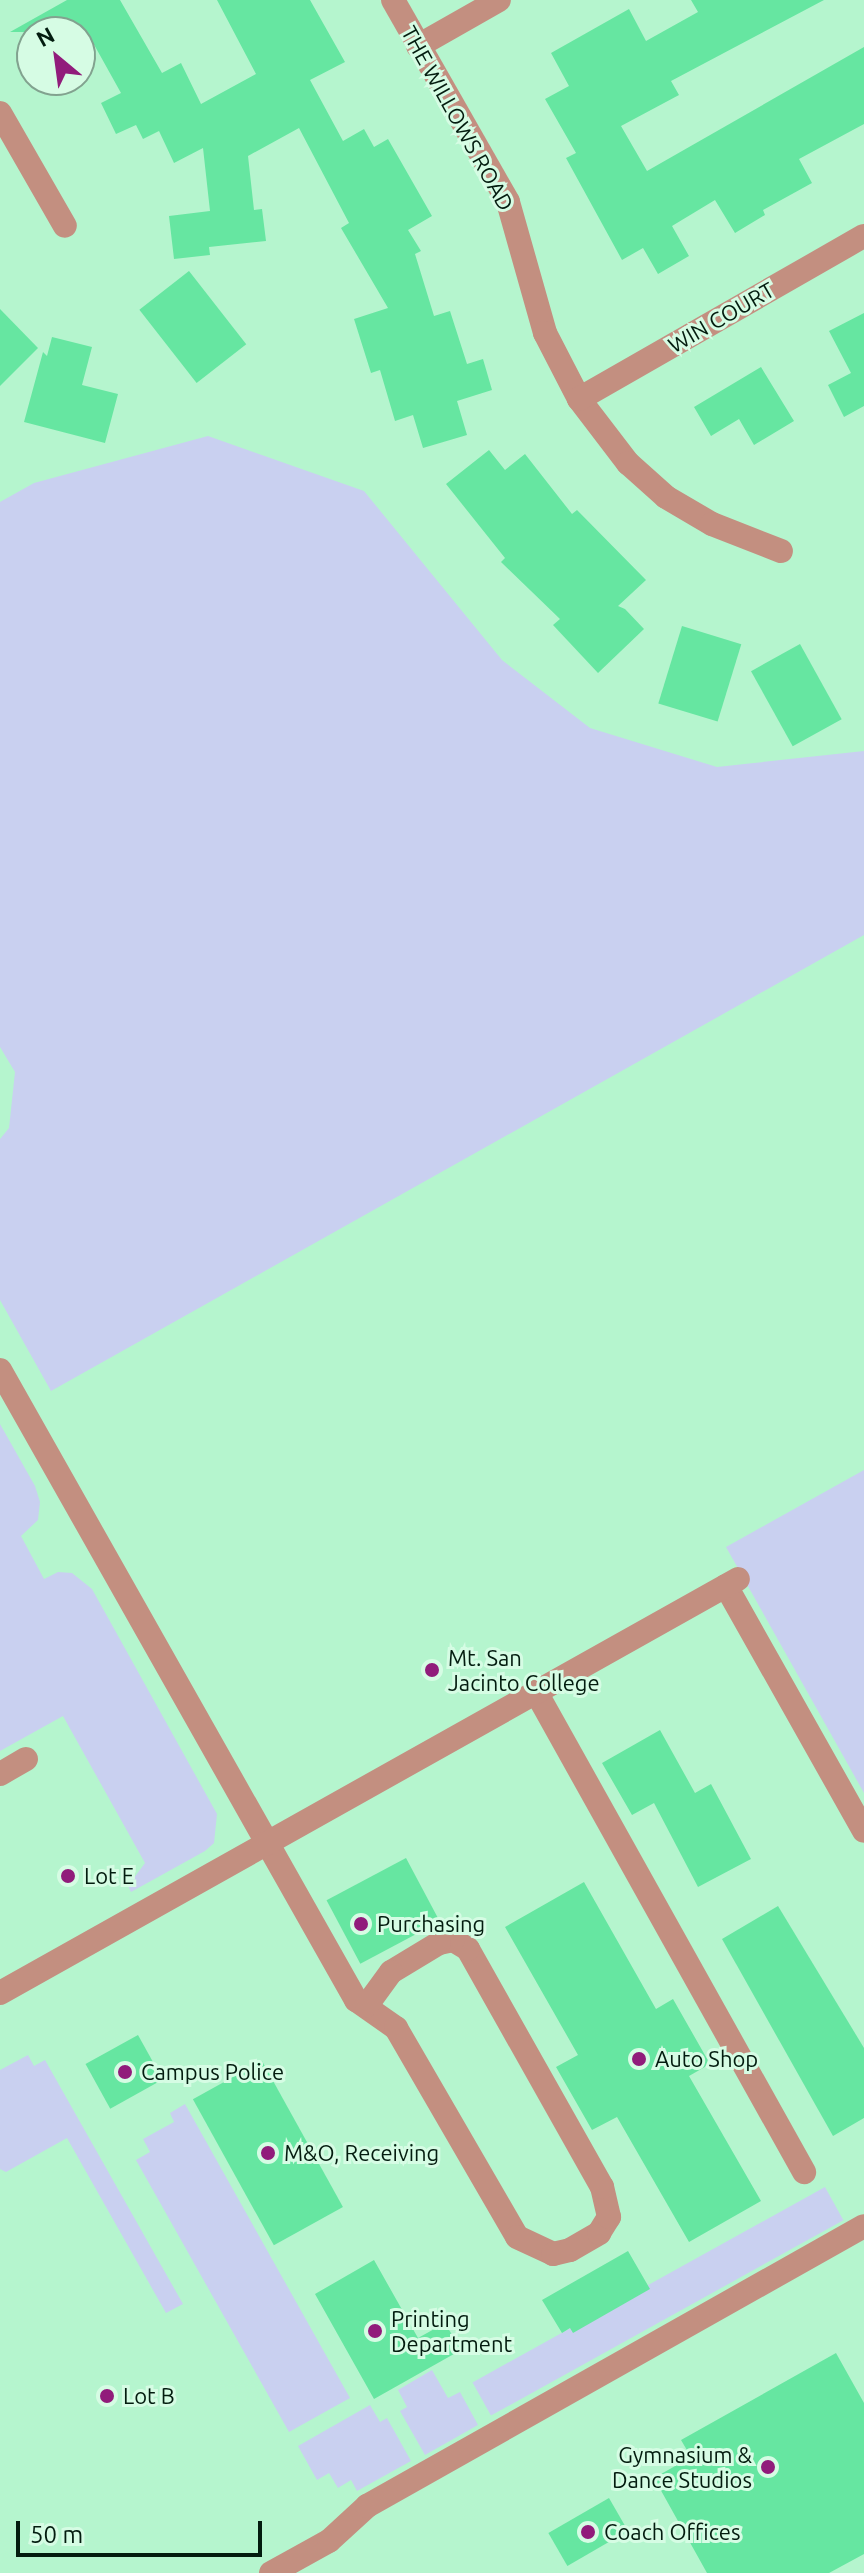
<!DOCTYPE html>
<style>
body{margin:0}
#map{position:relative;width:864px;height:2573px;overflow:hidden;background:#b5f5ce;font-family:Ubuntu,sans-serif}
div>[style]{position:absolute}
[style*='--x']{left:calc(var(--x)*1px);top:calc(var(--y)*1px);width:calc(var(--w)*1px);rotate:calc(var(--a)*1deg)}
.green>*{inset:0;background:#c9d0f0;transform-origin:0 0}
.building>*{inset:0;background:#66e6a1;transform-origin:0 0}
.minor>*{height:24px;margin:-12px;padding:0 12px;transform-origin:12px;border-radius:12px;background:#c38f80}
.dots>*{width:22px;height:22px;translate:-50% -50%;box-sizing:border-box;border:4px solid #d6fce4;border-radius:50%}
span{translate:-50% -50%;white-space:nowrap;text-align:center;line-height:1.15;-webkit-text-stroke:6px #d6fce4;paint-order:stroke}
.street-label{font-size:22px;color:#031c0f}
.poi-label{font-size:22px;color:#031c0f}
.left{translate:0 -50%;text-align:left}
.right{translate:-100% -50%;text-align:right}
.north{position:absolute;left:16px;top:16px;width:80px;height:80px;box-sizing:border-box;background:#d6fce4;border:2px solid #82a28f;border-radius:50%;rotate:331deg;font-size:22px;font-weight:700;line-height:32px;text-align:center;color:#031c0f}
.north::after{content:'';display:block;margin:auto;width:28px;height:36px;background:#911c7b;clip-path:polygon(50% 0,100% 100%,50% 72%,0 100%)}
.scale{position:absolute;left:16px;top:2521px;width:246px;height:36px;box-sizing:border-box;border:4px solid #031c0f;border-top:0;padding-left:10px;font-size:24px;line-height:28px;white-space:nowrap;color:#031c0f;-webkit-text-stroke:6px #d6fce4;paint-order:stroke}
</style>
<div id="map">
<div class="green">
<div style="clip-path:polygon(208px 436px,364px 491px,502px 660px,590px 728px,717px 767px,864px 751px,864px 935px,51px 1391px,0 1300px,0 1139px,9px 1128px,15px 1072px,0 1047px,0 502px,34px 483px)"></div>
<div style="clip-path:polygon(0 1424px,35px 1486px,40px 1502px,38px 1520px,21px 1536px,44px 1579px,58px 1572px,72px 1573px,92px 1589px,217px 1814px,214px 1843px,205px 1851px,131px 1892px,128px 1886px,145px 1863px,63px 1716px,0 1751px)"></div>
<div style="clip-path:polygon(864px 1470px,864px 1793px,726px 1547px)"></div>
<div style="clip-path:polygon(28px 2055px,34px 2066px,45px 2060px,183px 2304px,166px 2313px,67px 2138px,6px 2172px,0 2169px,0 2070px)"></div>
<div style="clip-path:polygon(185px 2104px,350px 2398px,289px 2432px,136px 2160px,150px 2152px,143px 2139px,174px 2122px,170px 2113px)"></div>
<div style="left:825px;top:2187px;width:38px;height:403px;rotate:61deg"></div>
<div style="clip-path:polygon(432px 2370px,448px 2398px,460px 2392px,478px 2425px,425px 2455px,400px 2411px,407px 2407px,398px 2390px)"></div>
<div style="clip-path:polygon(370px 2405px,380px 2422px,387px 2418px,411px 2461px,357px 2491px,351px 2480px,338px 2488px,329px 2473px,317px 2480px,298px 2446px)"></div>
</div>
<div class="building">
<div style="clip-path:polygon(67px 0,120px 0,162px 73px,181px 63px,201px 104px,256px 74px,217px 0,310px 0,345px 62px,310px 80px,343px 141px,364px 129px,374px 147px,388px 139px,432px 216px,408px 230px,421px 251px,415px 254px,434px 316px,450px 311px,467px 364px,483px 359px,492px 390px,457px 401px,467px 435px,423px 448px,413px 415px,395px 421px,380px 370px,371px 373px,354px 319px,388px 308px,341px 228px,349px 223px,299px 128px,248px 156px,254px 210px,262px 209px,266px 241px,209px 247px,210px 255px,174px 259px,169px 216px,210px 211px,203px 148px,174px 163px,159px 131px,143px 139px,136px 125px,116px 134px,101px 103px,121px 93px,87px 32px,10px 32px)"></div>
<div style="clip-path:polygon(691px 0,824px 0,671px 81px,679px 95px,621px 126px,647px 171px,864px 47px,864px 124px,799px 159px,812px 183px,763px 210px,765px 215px,735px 233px,715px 200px,672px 226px,689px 256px,658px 274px,643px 248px,622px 260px,566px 158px,576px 153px,545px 99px,569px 86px,551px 53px,629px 9px,646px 41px,698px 12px)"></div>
<div style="left:189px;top:271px;width:93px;height:63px;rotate:52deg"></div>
<div style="clip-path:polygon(0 309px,38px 348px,0 386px)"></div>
<div style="clip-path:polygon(864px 313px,864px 406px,844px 417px,828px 385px,851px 373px,829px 331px)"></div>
<div style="clip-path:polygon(52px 337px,92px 347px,82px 385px,118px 394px,105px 443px,24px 422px,43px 352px,47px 356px)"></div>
<div style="clip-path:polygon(761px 367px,794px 421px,754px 445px,739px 419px,711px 436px,694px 407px)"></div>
<div style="clip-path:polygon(489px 450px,505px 470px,525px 454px,572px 514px,577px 510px,646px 580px,618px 606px,625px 609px,644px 629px,598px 673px,553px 625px,560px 619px,501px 562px,505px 558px,446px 484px)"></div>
<div style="left:682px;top:626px;width:62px;height:81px;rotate:17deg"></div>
<div style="left:800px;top:644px;width:86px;height:56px;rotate:61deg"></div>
<div style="clip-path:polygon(660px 1730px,695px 1793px,711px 1784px,751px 1859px,698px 1887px,654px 1803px,632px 1815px,602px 1763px)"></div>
<div style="left:406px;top:1858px;width:72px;height:90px;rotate:62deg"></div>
<div style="clip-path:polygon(584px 1882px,656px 2009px,673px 1999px,710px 2064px,689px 2076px,761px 2201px,689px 2242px,617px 2117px,592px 2130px,556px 2067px,578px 2055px,505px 1927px)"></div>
<div style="clip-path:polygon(778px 1906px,864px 2048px,864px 2118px,833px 2136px,722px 1939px)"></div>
<div style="left:138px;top:2035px;width:51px;height:60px;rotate:61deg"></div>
<div style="left:262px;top:2061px;width:167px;height:79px;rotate:61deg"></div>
<div style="clip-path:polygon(628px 2251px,650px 2289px,573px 2333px,570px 2328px,562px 2333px,542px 2300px)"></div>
<div style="clip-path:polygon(374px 2260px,418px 2338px,445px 2323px,461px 2350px,374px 2399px,315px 2294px)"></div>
<div style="clip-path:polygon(836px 2353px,864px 2403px,864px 2554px,829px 2573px,707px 2573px,654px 2478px,691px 2457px,681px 2440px)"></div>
<div style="left:609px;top:2498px;width:38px;height:70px;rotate:60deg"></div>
</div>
<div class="minor">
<div style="--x:393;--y:0;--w:232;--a:60.3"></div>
<div style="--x:508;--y:202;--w:136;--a:74.2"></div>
<div style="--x:545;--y:333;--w:74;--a:62.7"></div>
<div style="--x:579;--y:399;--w:81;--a:52.6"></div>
<div style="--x:628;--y:463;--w:51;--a:41.8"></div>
<div style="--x:666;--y:497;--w:53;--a:30.4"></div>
<div style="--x:712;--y:524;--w:74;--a:21.4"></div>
<div style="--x:418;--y:46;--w:93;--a:-29.6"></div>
<div style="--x:0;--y:113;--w:130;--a:60.1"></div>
<div style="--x:579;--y:399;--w:328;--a:-29.8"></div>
<div style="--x:0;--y:1370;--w:724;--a:60.53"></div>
<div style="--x:356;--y:2000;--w:49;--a:35"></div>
<div style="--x:396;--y:2028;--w:241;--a:59.9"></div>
<div style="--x:517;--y:2237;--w:40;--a:25"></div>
<div style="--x:553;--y:2254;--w:17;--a:-13"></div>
<div style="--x:570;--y:2250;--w:34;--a:-30"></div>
<div style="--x:599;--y:2233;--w:19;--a:-58"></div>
<div style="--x:609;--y:2217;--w:31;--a:-103"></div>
<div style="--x:602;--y:2187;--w:273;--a:-119.4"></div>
<div style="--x:468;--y:1949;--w:17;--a:-149"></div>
<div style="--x:453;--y:1940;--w:14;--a:168"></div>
<div style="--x:439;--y:1943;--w:56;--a:148.9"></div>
<div style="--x:391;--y:1972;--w:41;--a:126"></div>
<div style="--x:726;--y:1586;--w:281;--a:60.6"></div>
<div style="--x:536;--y:1692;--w:550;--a:60.82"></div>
<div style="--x:0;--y:1774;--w:30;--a:-30"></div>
<div style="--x:0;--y:1993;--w:846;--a:-29.29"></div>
<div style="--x:271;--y:2573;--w:66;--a:-28.9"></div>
<div style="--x:329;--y:2541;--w:52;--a:-42.6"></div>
<div style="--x:367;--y:2506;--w:570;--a:-29.4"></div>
</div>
<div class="dots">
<div style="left:432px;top:1670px;background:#911c7b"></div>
<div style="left:68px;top:1876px;background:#911c7b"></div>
<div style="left:361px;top:1924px;background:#911c7b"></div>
<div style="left:639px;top:2059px;background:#911c7b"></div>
<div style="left:125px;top:2072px;background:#911c7b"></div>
<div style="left:268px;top:2153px;background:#911c7b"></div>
<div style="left:375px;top:2331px;background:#911c7b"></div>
<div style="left:107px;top:2396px;background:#911c7b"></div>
<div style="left:768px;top:2467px;background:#911c7b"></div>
<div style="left:588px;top:2532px;background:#911c7b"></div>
</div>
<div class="street-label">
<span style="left:458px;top:118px;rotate:61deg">THE WILLOWS ROAD</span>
<span style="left:721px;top:317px;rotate:-30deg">WIN COURT</span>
</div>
<div class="poi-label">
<span class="left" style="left:448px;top:1670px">Mt. San<br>Jacinto College</span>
<span class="left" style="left:84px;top:1876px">Lot E</span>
<span class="left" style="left:377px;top:1924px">Purchasing</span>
<span class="left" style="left:655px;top:2059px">Auto Shop</span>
<span class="left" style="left:141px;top:2072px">Campus Police</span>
<span class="left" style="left:284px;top:2153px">M&amp;O, Receiving</span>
<span class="left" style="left:391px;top:2331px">Printing<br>Department</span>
<span class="left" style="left:123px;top:2396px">Lot B</span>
<span class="right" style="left:752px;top:2467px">Gymnasium &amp;<br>Dance Studios</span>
<span class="left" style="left:604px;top:2532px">Coach Offices</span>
</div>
<div class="north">N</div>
<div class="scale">50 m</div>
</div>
